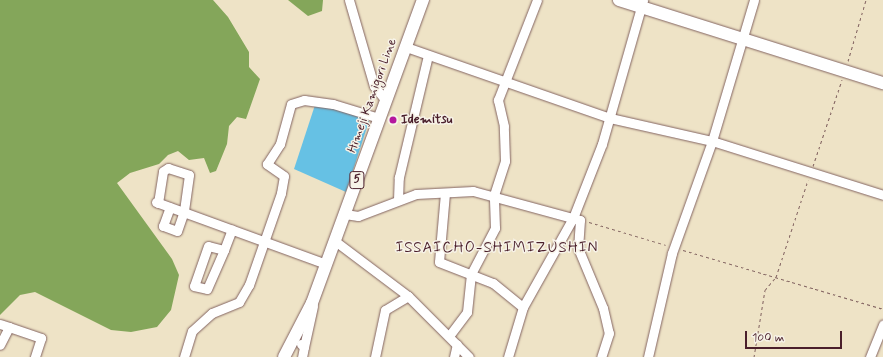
<!DOCTYPE html>
<style>
body{margin:0}
#map{position:relative;width:883px;height:357px;overflow:hidden;background:#eee3c6;font-family:Mynerve,sans-serif}
div>[style]{position:absolute}
[style*='--x']{left:calc(var(--x)*1px);top:calc(var(--y)*1px);width:calc(var(--w)*1px);rotate:calc(var(--a)*1deg)}
.forest>*{inset:0;background:#84a65a}
.water>*{inset:0;background:#66c1e4}
.path>*{height:1px;margin-top:-0.5px;transform-origin:0;background:repeating-linear-gradient(90deg,#836461 0 3px,transparent 0 6px)}
.roads{filter:drop-shadow(0 0 1px #836461) drop-shadow(0 0 1px #836461)}
.minor>*{height:9px;margin:-4.5px;padding:0 4.5px;transform-origin:4.5px;border-radius:4.5px;background:#fff}
.major>*{height:12px;margin:-6px;padding:0 6px;transform-origin:6px;border-radius:6px;background:#fff}
.dots>*{width:11px;height:11px;translate:-50% -50%;box-sizing:border-box;border:2px solid #f7f3e8;border-radius:50%}
span{translate:-50% -50%;white-space:nowrap;text-align:center;line-height:1.15;-webkit-text-stroke:3px #f7f3e8;paint-order:stroke}
.shield-label span{padding:1px 3px;background:#f7f3e8;border:1px solid;border-radius:3px;-webkit-text-stroke-width:0}
.shield-label{font-size:12px;color:#4a1f2b;font-weight:700}
.street-label{font-size:13px;color:#4a1f2b}
.poi-label{font-size:13px;color:#4a1f2b;font-weight:700}
.left{translate:0 -50%;text-align:left}
.quarter-label{font-size:15px;color:#4a1f2b;letter-spacing:1px}
.scale{position:absolute;left:745px;top:331px;width:97px;height:18px;box-sizing:border-box;border:2px solid #4a1f2b;border-top:0;padding-left:5px;font-size:12px;line-height:14px;white-space:nowrap;color:#4a1f2b;-webkit-text-stroke:3px #f7f3e8;paint-order:stroke}
</style>
<div id="map">
<div class="forest">
<div style="clip-path:polygon(0 0,213px 0,228px 17px,249px 52px,249px 67px,260px 79px,246px 119px,237px 117px,229px 126px,227px 144px,216px 171px,210px 173px,204px 158px,189px 160px,178px 151px,168px 155px,159px 164px,130px 173px,117px 183px,172px 259px,179px 275px,171px 310px,157px 327px,131px 332px,111px 330px,35px 292px,20px 295px,0 315px)"></div>
<div style="clip-path:polygon(288px 0,323px 0,322px 11px,308px 16px)"></div>
</div>
<div class="water">
<div style="clip-path:polygon(315px 105px,333px 107px,369px 121px,346px 192px,294px 169px)"></div>
</div>
<div class="path">
<div style="--x:848;--y:61;--w:64;--a:-73.6"></div>
<div style="--x:813;--y:166;--w:91;--a:-71.4"></div>
<div style="--x:589;--y:222;--w:80;--a:16.6"></div>
<div style="--x:683;--y:250;--w:209;--a:16.4"></div>
<div style="--x:754;--y:357;--w:68;--a:-80.7"></div>
<div style="--x:765;--y:290;--w:17;--a:-50"></div>
<div style="--x:776;--y:277;--w:102;--a:-71.7"></div>
</div>
<div class="roads">
<div class="minor">
<div style="--x:349;--y:0;--w:90;--a:73.8"></div>
<div style="--x:374;--y:86;--w:19;--a:51"></div>
<div style="--x:406;--y:47;--w:216;--a:19.2"></div>
<div style="--x:610;--y:118;--w:105;--a:12.7"></div>
<div style="--x:712;--y:141;--w:179;--a:17.5"></div>
<div style="--x:445;--y:193;--w:69;--a:95"></div>
<div style="--x:439;--y:262;--w:58;--a:21.3"></div>
<div style="--x:493;--y:283;--w:38;--a:39"></div>
<div style="--x:398;--y:200;--w:23;--a:-88"></div>
<div style="--x:399;--y:177;--w:125;--a:-76.6"></div>
<div style="--x:156;--y:202;--w:181;--a:20"></div>
<div style="--x:158;--y:203;--w:32;--a:-81"></div>
<div style="--x:163;--y:171;--w:6;--a:-31"></div>
<div style="--x:168;--y:168;--w:22;--a:18"></div>
<div style="--x:189;--y:175;--w:36;--a:98"></div>
<div style="--x:184;--y:211;--w:21;--a:109"></div>
<div style="--x:177;--y:231;--w:15;--a:-160"></div>
<div style="--x:163;--y:226;--w:20;--a:-70"></div>
<div style="--x:345;--y:214;--w:13;--a:9"></div>
<div style="--x:358;--y:216;--w:62;--a:-20.8"></div>
<div style="--x:416;--y:194;--w:57;--a:-3"></div>
<div style="--x:473;--y:191;--w:111;--a:15.2"></div>
<div style="--x:580;--y:220;--w:28;--a:94"></div>
<div style="--x:578;--y:248;--w:65;--a:67.4"></div>
<div style="--x:603;--y:308;--w:26;--a:77"></div>
<div style="--x:609;--y:333;--w:25;--a:108"></div>
<div style="--x:335;--y:241;--w:91;--a:37"></div>
<div style="--x:408;--y:296;--w:86;--a:45"></div>
<div style="--x:224;--y:250;--w:16;--a:-166"></div>
<div style="--x:208;--y:246;--w:42;--a:109.3"></div>
<div style="--x:194;--y:286;--w:13;--a:13"></div>
<div style="--x:207;--y:289;--w:43;--a:-66.4"></div>
<div style="--x:224;--y:250;--w:22;--a:-69"></div>
<div style="--x:0;--y:324;--w:9;--a:18"></div>
<div style="--x:9;--y:327;--w:20;--a:117"></div>
<div style="--x:9;--y:327;--w:34;--a:19"></div>
<div style="--x:41;--y:338;--w:20;--a:108"></div>
<div style="--x:449;--y:336;--w:30;--a:-53"></div>
<div style="--x:467;--y:312;--w:38;--a:-84"></div>
<div style="--x:471;--y:274;--w:52;--a:-62.4"></div>
<div style="--x:495;--y:228;--w:33;--a:-92"></div>
<div style="--x:494;--y:195;--w:36;--a:-72"></div>
<div style="--x:505;--y:161;--w:35;--a:-92"></div>
<div style="--x:504;--y:126;--w:27;--a:-103"></div>
<div style="--x:498;--y:100;--w:107;--a:-68.7"></div>
<div style="--x:301;--y:344;--w:4;--a:45"></div>
<div style="--x:304;--y:347;--w:10;--a:101"></div>
<div style="--x:304;--y:347;--w:42;--a:-77.6"></div>
<div style="--x:184;--y:357;--w:27;--a:-73"></div>
<div style="--x:192;--y:331;--w:27;--a:-42"></div>
<div style="--x:212;--y:313;--w:29;--a:-22"></div>
<div style="--x:239;--y:302;--w:20;--a:-60"></div>
<div style="--x:249;--y:285;--w:97;--a:-70.8"></div>
<div style="--x:281;--y:193;--w:17;--a:-80"></div>
<div style="--x:284;--y:176;--w:21;--a:-145"></div>
<div style="--x:267;--y:164;--w:24;--a:-57"></div>
<div style="--x:280;--y:144;--w:41;--a:-74.6"></div>
<div style="--x:291;--y:104;--w:14;--a:-17"></div>
<div style="--x:304;--y:100;--w:29;--a:8"></div>
<div style="--x:333;--y:104;--w:48;--a:16.9"></div>
<div style="--x:375;--y:357;--w:48;--a:-78"></div>
<div style="--x:385;--y:310;--w:27;--a:-31"></div>
<div style="--x:454;--y:357;--w:13;--a:-77"></div>
<div style="--x:508;--y:357;--w:52;--a:-73.3"></div>
<div style="--x:523;--y:307;--w:102;--a:-60.7"></div>
<div style="--x:573;--y:218;--w:79;--a:-68.6"></div>
<div style="--x:602;--y:144;--w:150;--a:-74.1"></div>
<div style="--x:648;--y:357;--w:107;--a:-77"></div>
<div style="--x:672;--y:253;--w:119;--a:-70.3"></div>
<div style="--x:712;--y:141;--w:147;--a:-73.4"></div>
<div style="--x:870;--y:357;--w:35;--a:-68"></div>
</div>
<div class="major">
<div style="--x:619;--y:0;--w:277;--a:17.5"></div>
<div style="--x:284;--y:357;--w:61;--a:-62.6"></div>
<div style="--x:312;--y:303;--w:323;--a:-69.9"></div>
</div>
</div>
<div class="dots">
<div style="left:393px;top:120px;background:#b5179e"></div>
</div>
<div class="shield-label">
<span style="left:357px;top:180px">5</span>
</div>
<div class="street-label">
<span style="left:373px;top:96px;rotate:-70deg">Himeji Kamigori Line</span>
</div>
<div class="poi-label">
<span class="left" style="left:401px;top:120px">Idemitsu</span>
</div>
<div class="quarter-label">
<span style="left:497px;top:249px">ISSAICHO-SHIMIZUSHIN</span>
</div>
<div class="scale">100 m</div>
</div>
